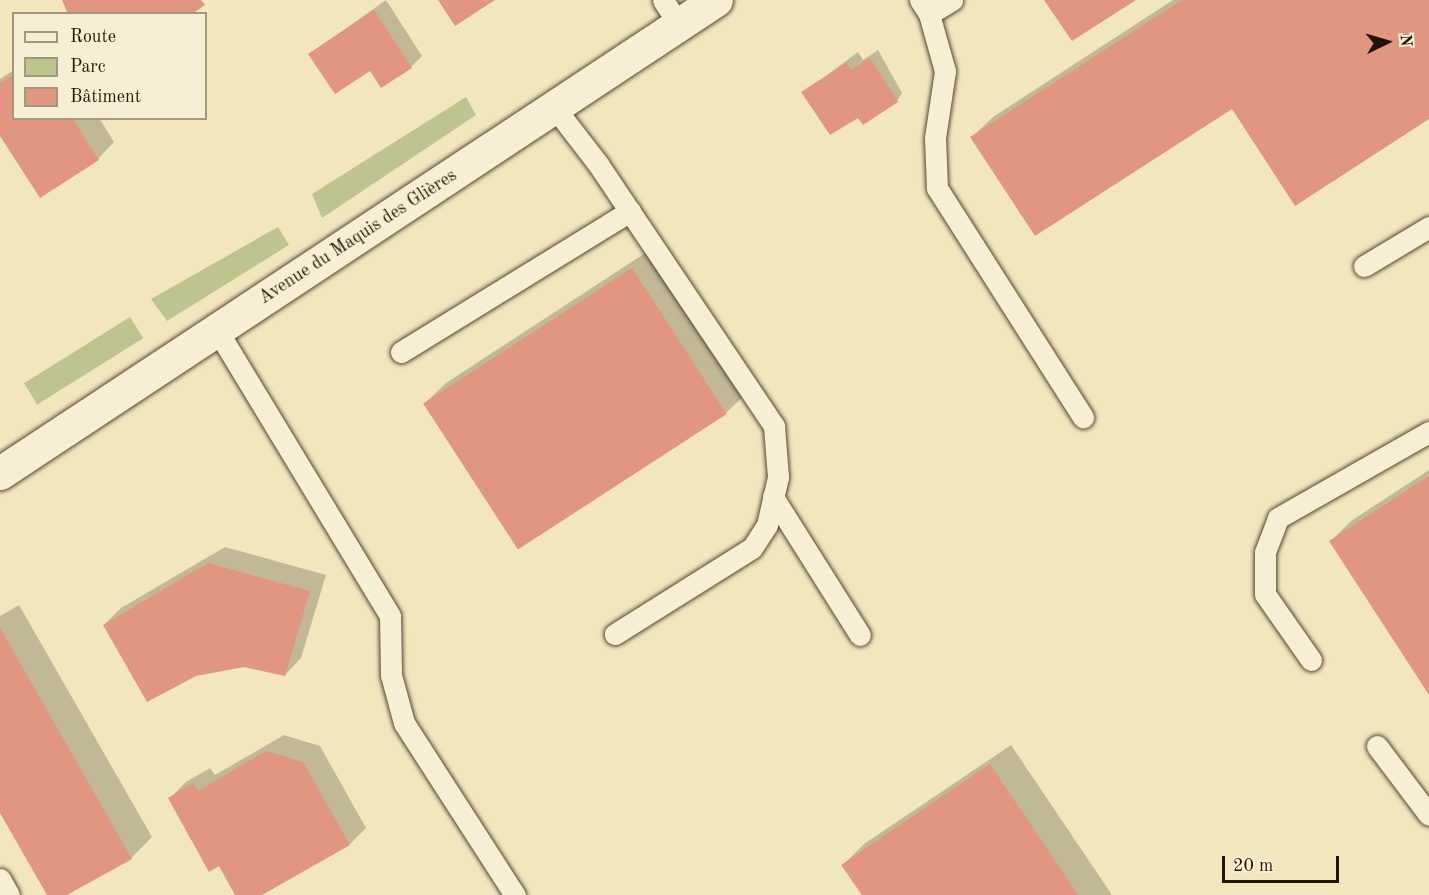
<!DOCTYPE html>
<meta charset="utf-8">
<style>
body{margin:0}
#map{position:relative;width:1429px;height:895px;overflow:hidden;background:#f2e7bc;font-family:"Old Standard TT",serif}
div>[style]{position:absolute}
[style*='--x']{left:calc(var(--x)*1px);top:calc(var(--y)*1px);width:calc(var(--w)*1px);rotate:calc(var(--a)*1deg)}
.green>*{inset:0;background:#bec48e;transform-origin:0 0}
.shadow>*{inset:0;background:#0003}
.building>*{inset:0;background:#e0967f;transform-origin:0 0}
.roads{filter:drop-shadow(0 0 2px #574734) drop-shadow(0 0 2px #574734)}
.service>*{height:21px;margin:-10.5px;padding:0 10.5px;transform-origin:10.5px;border-radius:10.5px;background:#f7efd3}
.secondary>*{height:33px;margin:-16.5px;padding:0 16.5px;transform-origin:16.5px;border-radius:16.5px;background:#f7efd3}
span{translate:-50% -50%;white-space:nowrap;text-align:center;line-height:1.15;-webkit-text-stroke:5px #f7efd3;paint-order:stroke}
.street-label{font-size:18px;color:#231206}
.legend{position:absolute;left:12px;top:12px;width:195px;height:108px;box-sizing:border-box;background:#f7efd3;border:2px solid #a29781;margin:0;padding:8px 10px;list-style:none;font-size:18px;color:#231206}
.legend li{display:flex;align-items:center;gap:12px;height:30px}
.legend b{width:30px;border:2px solid #a29781}
.north{position:absolute;left:1357px;top:12px;width:60px;height:60px;-webkit-text-stroke:4px #f7efd3;paint-order:stroke;rotate:85deg;font-size:16px;font-weight:700;line-height:24px;text-align:center;color:#231206}
.north::after{content:'';display:block;margin:auto;width:21px;height:27px;background:#231206;clip-path:polygon(50% 0,100% 100%,50% 72%,0 100%)}
.scale{position:absolute;left:1222px;top:856px;width:117px;height:27px;box-sizing:border-box;border:3px solid #231206;border-top:0;padding-left:8px;font-size:18px;line-height:21px;white-space:nowrap;color:#231206;-webkit-text-stroke:4px #f7efd3;paint-order:stroke}
</style>
<div id="map">
<div class="green">
<div style="clip-path:polygon(466px 97px,476px 115px,322px 218px,312px 194px)"></div>
<div style="clip-path:polygon(278px 227px,289px 245px,167px 321px,151px 299px)"></div>
<div style="left:130px;top:317px;width:25px;height:125px;rotate:58deg"></div>
</div>
<div class="shadow">
<div style="clip-path:polygon(386px 0,422px 56px,411px 67px,371px 69px,310px 54px)"></div>
<div style="clip-path:polygon(1173px 0,1429px 0,1429px 117px,1233px 107px,972px 137px,993px 117px)"></div>
<div style="clip-path:polygon(878px 50px,902px 93px,897px 101px,858px 116px,803px 93px,858px 52px,863px 60px)"></div>
<div style="clip-path:polygon(14px 70px,14px 118px,99px 118px,114px 142px,98px 159px,0 134px,0 79px)"></div>
<div style="clip-path:polygon(653px 248px,747px 393px,726px 413px,425px 403px,446px 383px)"></div>
<div style="clip-path:polygon(1429px 470px,1429px 692px,1331px 541px,1351px 521px)"></div>
<div style="clip-path:polygon(225px 547px,326px 575px,301px 658px,285px 675px,104px 625px,121px 608px)"></div>
<div style="clip-path:polygon(19px 605px,152px 837px,131px 858px,64px 895px,48px 895px,0 810px,0 616px)"></div>
<div style="clip-path:polygon(284px 735px,320px 746px,366px 828px,350px 844px,259px 895px,237px 895px,219px 864px,170px 798px,186px 782px,210px 768px,215px 775px)"></div>
<div style="clip-path:polygon(1011px 745px,1112px 895px,864px 895px,843px 865px,864px 844px)"></div>
</div>
<div class="building">
<div style="clip-path:polygon(62px 0,201px 0,205px 5px,192px 14px,68px 14px)"></div>
<div style="clip-path:polygon(438px 0,495px 0,455px 26px)"></div>
<div style="clip-path:polygon(1044px 0,1136px 0,1072px 41px)"></div>
<div style="clip-path:polygon(1182px 0,1429px 0,1429px 119px,1295px 206px,1232px 109px,1035px 236px,970px 137px)"></div>
<div style="clip-path:polygon(374px 10px,412px 68px,381px 88px,370px 71px,335px 94px,308px 54px)"></div>
<div style="clip-path:polygon(870px 58px,898px 102px,863px 125px,858px 118px,830px 135px,801px 92px,846px 63px,851px 70px)"></div>
<div style="clip-path:polygon(14px 74px,14px 118px,72px 118px,99px 160px,40px 198px,0 136px,0 83px)"></div>
<div style="left:632px;top:268px;width:174px;height:249px;rotate:57deg"></div>
<div style="clip-path:polygon(1429px 476px,1429px 695px,1329px 541px)"></div>
<div style="clip-path:polygon(208px 563px,310px 591px,285px 676px,244px 667px,196px 676px,147px 702px,103px 625px)"></div>
<div style="clip-path:polygon(0 628px,132px 859px,67px 895px,47px 895px,0 813px)"></div>
<div style="clip-path:polygon(266px 751px,303px 762px,350px 845px,262px 895px,235px 895px,219px 866px,209px 872px,168px 798px,193px 783px,198px 791px)"></div>
<div style="clip-path:polygon(990px 764px,1078px 895px,862px 895px,841px 865px)"></div>
</div>
<div class="roads">
<div class="service">
<div style="--x:663;--y:0;--w:30;--a:57"></div>
<div style="--x:920;--y:0;--w:17;--a:57"></div>
<div style="--x:929;--y:14;--w:59;--a:74.3"></div>
<div style="--x:945;--y:71;--w:68;--a:98.5"></div>
<div style="--x:935;--y:138;--w:50;--a:87.7"></div>
<div style="--x:937;--y:188;--w:272;--a:57.5"></div>
<div style="--x:929;--y:14;--w:27;--a:-31"></div>
<div style="--x:554;--y:107;--w:72;--a:52.3"></div>
<div style="--x:598;--y:164;--w:316;--a:56.1"></div>
<div style="--x:774;--y:426;--w:51;--a:85.5"></div>
<div style="--x:778;--y:477;--w:49;--a:102.9"></div>
<div style="--x:767;--y:525;--w:27;--a:123"></div>
<div style="--x:752;--y:548;--w:162;--a:147.9"></div>
<div style="--x:1364;--y:266;--w:76;--a:-31"></div>
<div style="--x:217;--y:330;--w:334;--a:58.8"></div>
<div style="--x:390;--y:616;--w:59;--a:89"></div>
<div style="--x:391;--y:675;--w:50;--a:74.8"></div>
<div style="--x:404;--y:723;--w:205;--a:57.2"></div>
<div style="--x:401;--y:352;--w:269;--a:-31.6"></div>
<div style="--x:773;--y:497;--w:163;--a:57.8"></div>
<div style="--x:1311;--y:660;--w:80;--a:-124.9"></div>
<div style="--x:1265;--y:594;--w:42;--a:-90"></div>
<div style="--x:1265;--y:552;--w:36;--a:-69"></div>
<div style="--x:1278;--y:518;--w:174;--a:-29.7"></div>
<div style="--x:1377;--y:746;--w:86;--a:53"></div>
<div style="--x:0;--y:879;--w:18;--a:61"></div>
</div>
<div class="secondary">
<div style="--x:0;--y:473;--w:858;--a:-33.45"></div>
</div>
</div>
<div class="street-label">
<span style="left:358px;top:237px;rotate:-33deg">Avenue du Maquis des Glières</span>
</div>
<ul class="legend">
<li><b style="height:8px;background:#f7efd3"></b>Route</li>
<li><b style="height:16px;background:#bec48e"></b>Parc</li>
<li><b style="height:16px;background:#e0967f"></b>Bâtiment</li>
</ul>
<div class="north">N</div>
<div class="scale">20 m</div>
</div>
